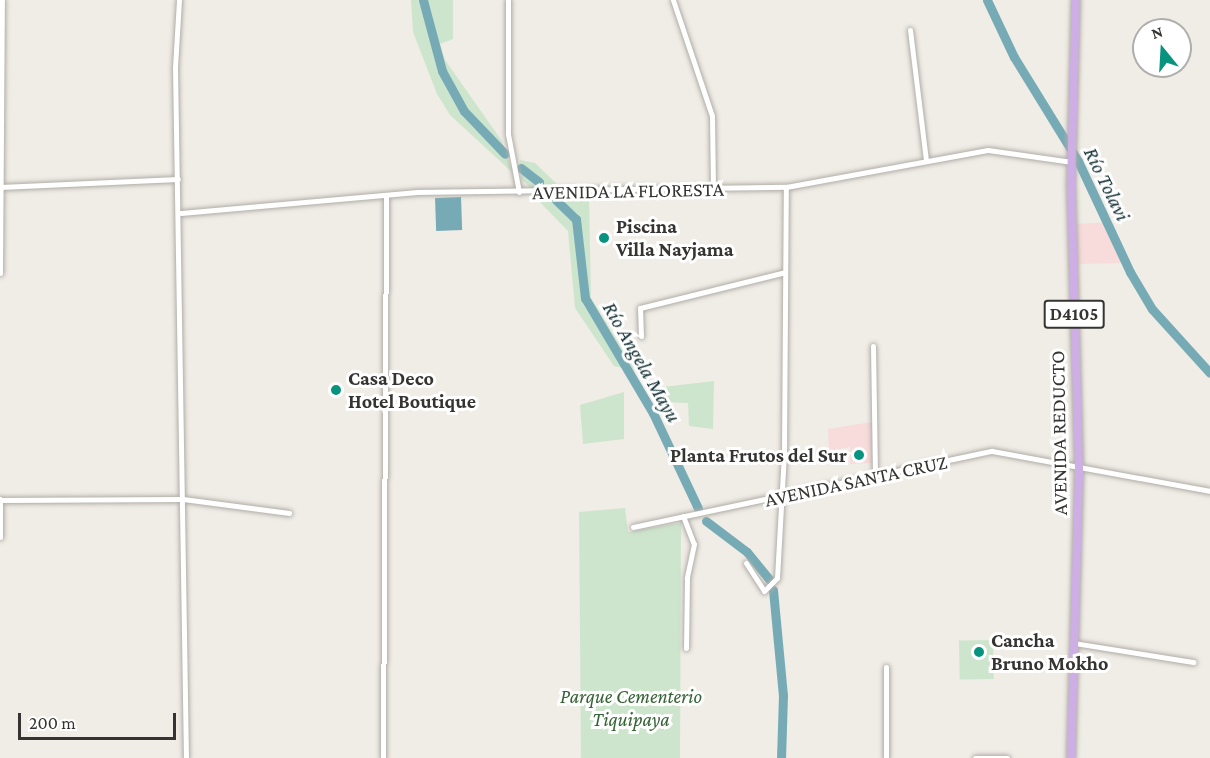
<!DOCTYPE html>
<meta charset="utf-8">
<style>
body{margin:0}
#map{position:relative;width:1210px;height:758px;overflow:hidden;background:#f0ece6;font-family:"Crimson Pro",serif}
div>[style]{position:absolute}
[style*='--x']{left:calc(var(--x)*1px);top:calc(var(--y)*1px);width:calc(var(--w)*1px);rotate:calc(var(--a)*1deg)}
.industrial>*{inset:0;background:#f7dcdb}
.green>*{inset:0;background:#cee5cd;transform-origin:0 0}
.water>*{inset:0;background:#76abb6;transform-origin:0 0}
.river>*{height:9px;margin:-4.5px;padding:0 4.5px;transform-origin:4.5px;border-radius:4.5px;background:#76abb6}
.roads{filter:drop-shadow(0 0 2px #b0ada7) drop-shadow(0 0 2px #b0ada7)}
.minor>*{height:5px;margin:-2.5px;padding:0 2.5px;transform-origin:2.5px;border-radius:2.5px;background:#fff}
.primary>*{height:8px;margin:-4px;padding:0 4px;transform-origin:4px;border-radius:4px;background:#ceafe5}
.dots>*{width:16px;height:16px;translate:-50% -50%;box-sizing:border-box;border:3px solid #fff;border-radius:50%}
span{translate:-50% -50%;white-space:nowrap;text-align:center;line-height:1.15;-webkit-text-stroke:6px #fff;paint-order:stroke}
.shield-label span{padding:2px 4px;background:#fff;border:2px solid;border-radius:4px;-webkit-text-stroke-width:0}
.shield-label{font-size:18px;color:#353432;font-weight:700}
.street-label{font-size:20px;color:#353432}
.poi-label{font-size:20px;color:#353432;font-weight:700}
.left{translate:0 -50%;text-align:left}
.right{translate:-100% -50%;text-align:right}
.park-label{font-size:20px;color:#366335;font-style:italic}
.water-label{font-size:21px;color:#132f34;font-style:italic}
.north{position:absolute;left:1132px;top:18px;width:60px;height:60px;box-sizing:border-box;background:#fff;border:2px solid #aeaead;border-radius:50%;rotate:342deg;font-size:16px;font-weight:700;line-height:24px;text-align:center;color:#353432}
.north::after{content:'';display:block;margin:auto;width:21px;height:27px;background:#08937f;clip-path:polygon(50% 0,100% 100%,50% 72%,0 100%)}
.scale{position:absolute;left:18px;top:713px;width:158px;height:27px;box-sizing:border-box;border:3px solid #353432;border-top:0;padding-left:8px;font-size:18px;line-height:21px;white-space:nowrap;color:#353432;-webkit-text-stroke:4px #fff;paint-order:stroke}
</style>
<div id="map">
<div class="industrial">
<div style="clip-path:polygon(1112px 222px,1128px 258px,1124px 263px,1077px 264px,1076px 224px)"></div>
<div style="clip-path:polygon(872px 422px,872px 463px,850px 464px,850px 447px,829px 451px,828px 429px)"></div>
</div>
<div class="green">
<div style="clip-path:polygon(411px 0,453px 0,453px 39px,440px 44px,445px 60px,502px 141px,513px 173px,450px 115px,437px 94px,413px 32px)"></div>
<div style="clip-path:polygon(520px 160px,535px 163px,561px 188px,532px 189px,521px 179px)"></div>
<div style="clip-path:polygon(589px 196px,591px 298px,636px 371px,614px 366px,575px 308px,568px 231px,535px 197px)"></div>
<div style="clip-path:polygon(714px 381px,713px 429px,689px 426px,688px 403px,662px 402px,663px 387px)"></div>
<div style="clip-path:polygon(624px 392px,624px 439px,583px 444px,580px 405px)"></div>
<div style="clip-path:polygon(625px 508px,628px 532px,681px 523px,680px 758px,581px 758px,579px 512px)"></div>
<div style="left:993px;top:640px;width:39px;height:34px;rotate:89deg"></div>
</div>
<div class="water">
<div style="left:461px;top:197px;width:33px;height:26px;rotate:88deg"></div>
</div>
<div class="river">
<div style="--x:423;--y:0;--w:73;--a:75"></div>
<div style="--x:442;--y:71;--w:46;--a:61.2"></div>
<div style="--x:464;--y:111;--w:59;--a:46.4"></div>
<div style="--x:987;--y:0;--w:63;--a:64.7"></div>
<div style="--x:1014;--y:57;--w:122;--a:58.4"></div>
<div style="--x:1078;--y:161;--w:123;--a:64.9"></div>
<div style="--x:1130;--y:272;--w:43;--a:59.3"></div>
<div style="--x:1152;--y:309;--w:86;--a:47.8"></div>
<div style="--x:521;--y:168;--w:23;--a:38"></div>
<div style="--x:556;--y:200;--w:28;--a:44"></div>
<div style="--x:576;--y:219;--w:80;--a:83.5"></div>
<div style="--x:585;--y:298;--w:134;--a:59.4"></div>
<div style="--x:653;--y:413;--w:105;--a:64.7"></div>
<div style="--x:706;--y:521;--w:51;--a:37.1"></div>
<div style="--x:747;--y:552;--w:35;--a:51"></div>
<div style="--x:773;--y:590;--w:105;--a:84.6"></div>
<div style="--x:783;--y:695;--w:63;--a:91.8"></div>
</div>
<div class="roads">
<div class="minor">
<div style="--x:179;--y:0;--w:67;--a:93.4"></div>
<div style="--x:175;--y:67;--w:691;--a:89.09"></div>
<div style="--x:508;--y:0;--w:134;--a:90"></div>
<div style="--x:508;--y:134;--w:59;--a:79.3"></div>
<div style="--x:673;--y:0;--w:122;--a:71.4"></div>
<div style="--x:712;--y:116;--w:75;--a:89.2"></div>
<div style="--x:910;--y:30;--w:132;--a:83"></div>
<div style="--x:0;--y:187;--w:178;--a:-2.6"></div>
<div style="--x:181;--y:213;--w:237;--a:-5.1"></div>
<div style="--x:417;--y:192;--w:369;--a:-0.8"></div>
<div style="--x:786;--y:187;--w:205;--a:-10.4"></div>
<div style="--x:988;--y:150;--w:85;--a:8.1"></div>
<div style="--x:0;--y:273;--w:273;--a:-89.6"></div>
<div style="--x:641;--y:336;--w:28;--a:-92"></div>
<div style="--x:640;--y:308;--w:149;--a:-13.9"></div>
<div style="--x:873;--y:346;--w:132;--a:89.1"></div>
<div style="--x:0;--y:500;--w:183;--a:-0.3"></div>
<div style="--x:183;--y:499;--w:107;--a:7.5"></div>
<div style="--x:683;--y:516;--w:30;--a:69"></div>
<div style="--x:694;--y:544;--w:35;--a:102"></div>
<div style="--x:687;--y:578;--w:70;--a:90.8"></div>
<div style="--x:633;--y:527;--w:367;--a:-12"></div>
<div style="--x:992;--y:451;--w:222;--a:10.4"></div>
<div style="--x:0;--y:537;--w:38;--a:-90"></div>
<div style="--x:746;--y:563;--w:33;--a:57"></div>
<div style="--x:764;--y:591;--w:18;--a:-45"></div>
<div style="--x:777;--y:578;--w:127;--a:-86.8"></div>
<div style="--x:784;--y:451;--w:264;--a:-89.6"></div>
<div style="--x:1074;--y:643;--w:121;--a:9.1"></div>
<div style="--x:886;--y:667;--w:91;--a:90"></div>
<div style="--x:383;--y:758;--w:563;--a:-89.69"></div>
<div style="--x:975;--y:758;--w:32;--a:0"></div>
</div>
<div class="primary">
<div style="--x:1071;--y:758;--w:289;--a:-88.4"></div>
<div style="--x:1079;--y:469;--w:284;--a:-91.6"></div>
<div style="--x:1071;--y:185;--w:185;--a:-88.5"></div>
</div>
</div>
<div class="dots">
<div style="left:604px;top:238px;background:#08937f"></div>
<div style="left:336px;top:390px;background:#08937f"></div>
<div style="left:859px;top:455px;background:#08937f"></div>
<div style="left:979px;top:652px;background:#08937f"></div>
</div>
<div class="shield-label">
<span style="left:1074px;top:314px">D4105</span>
</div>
<div class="street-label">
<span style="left:628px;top:191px;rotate:-1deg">AVENIDA LA FLORESTA</span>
<span style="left:1059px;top:433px;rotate:-91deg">AVENIDA REDUCTO</span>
<span style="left:856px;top:481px;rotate:-12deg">AVENIDA SANTA CRUZ</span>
</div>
<div class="poi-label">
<span class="left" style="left:616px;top:238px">Piscina<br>Villa Nayjama</span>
<span class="left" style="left:348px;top:390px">Casa Deco<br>Hotel Boutique</span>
<span class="right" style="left:847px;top:455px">Planta Frutos del Sur</span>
<span class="left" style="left:991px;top:652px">Cancha<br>Bruno Mokho</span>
</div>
<div class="park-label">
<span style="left:631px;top:708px">Parque Cementerio<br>Tiquipaya</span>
</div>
<div class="water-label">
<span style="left:1107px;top:184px;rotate:64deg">Río Tolavi</span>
<span style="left:642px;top:362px;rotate:60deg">Río Angela Mayu</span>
</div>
<div class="north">N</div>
<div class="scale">200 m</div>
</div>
